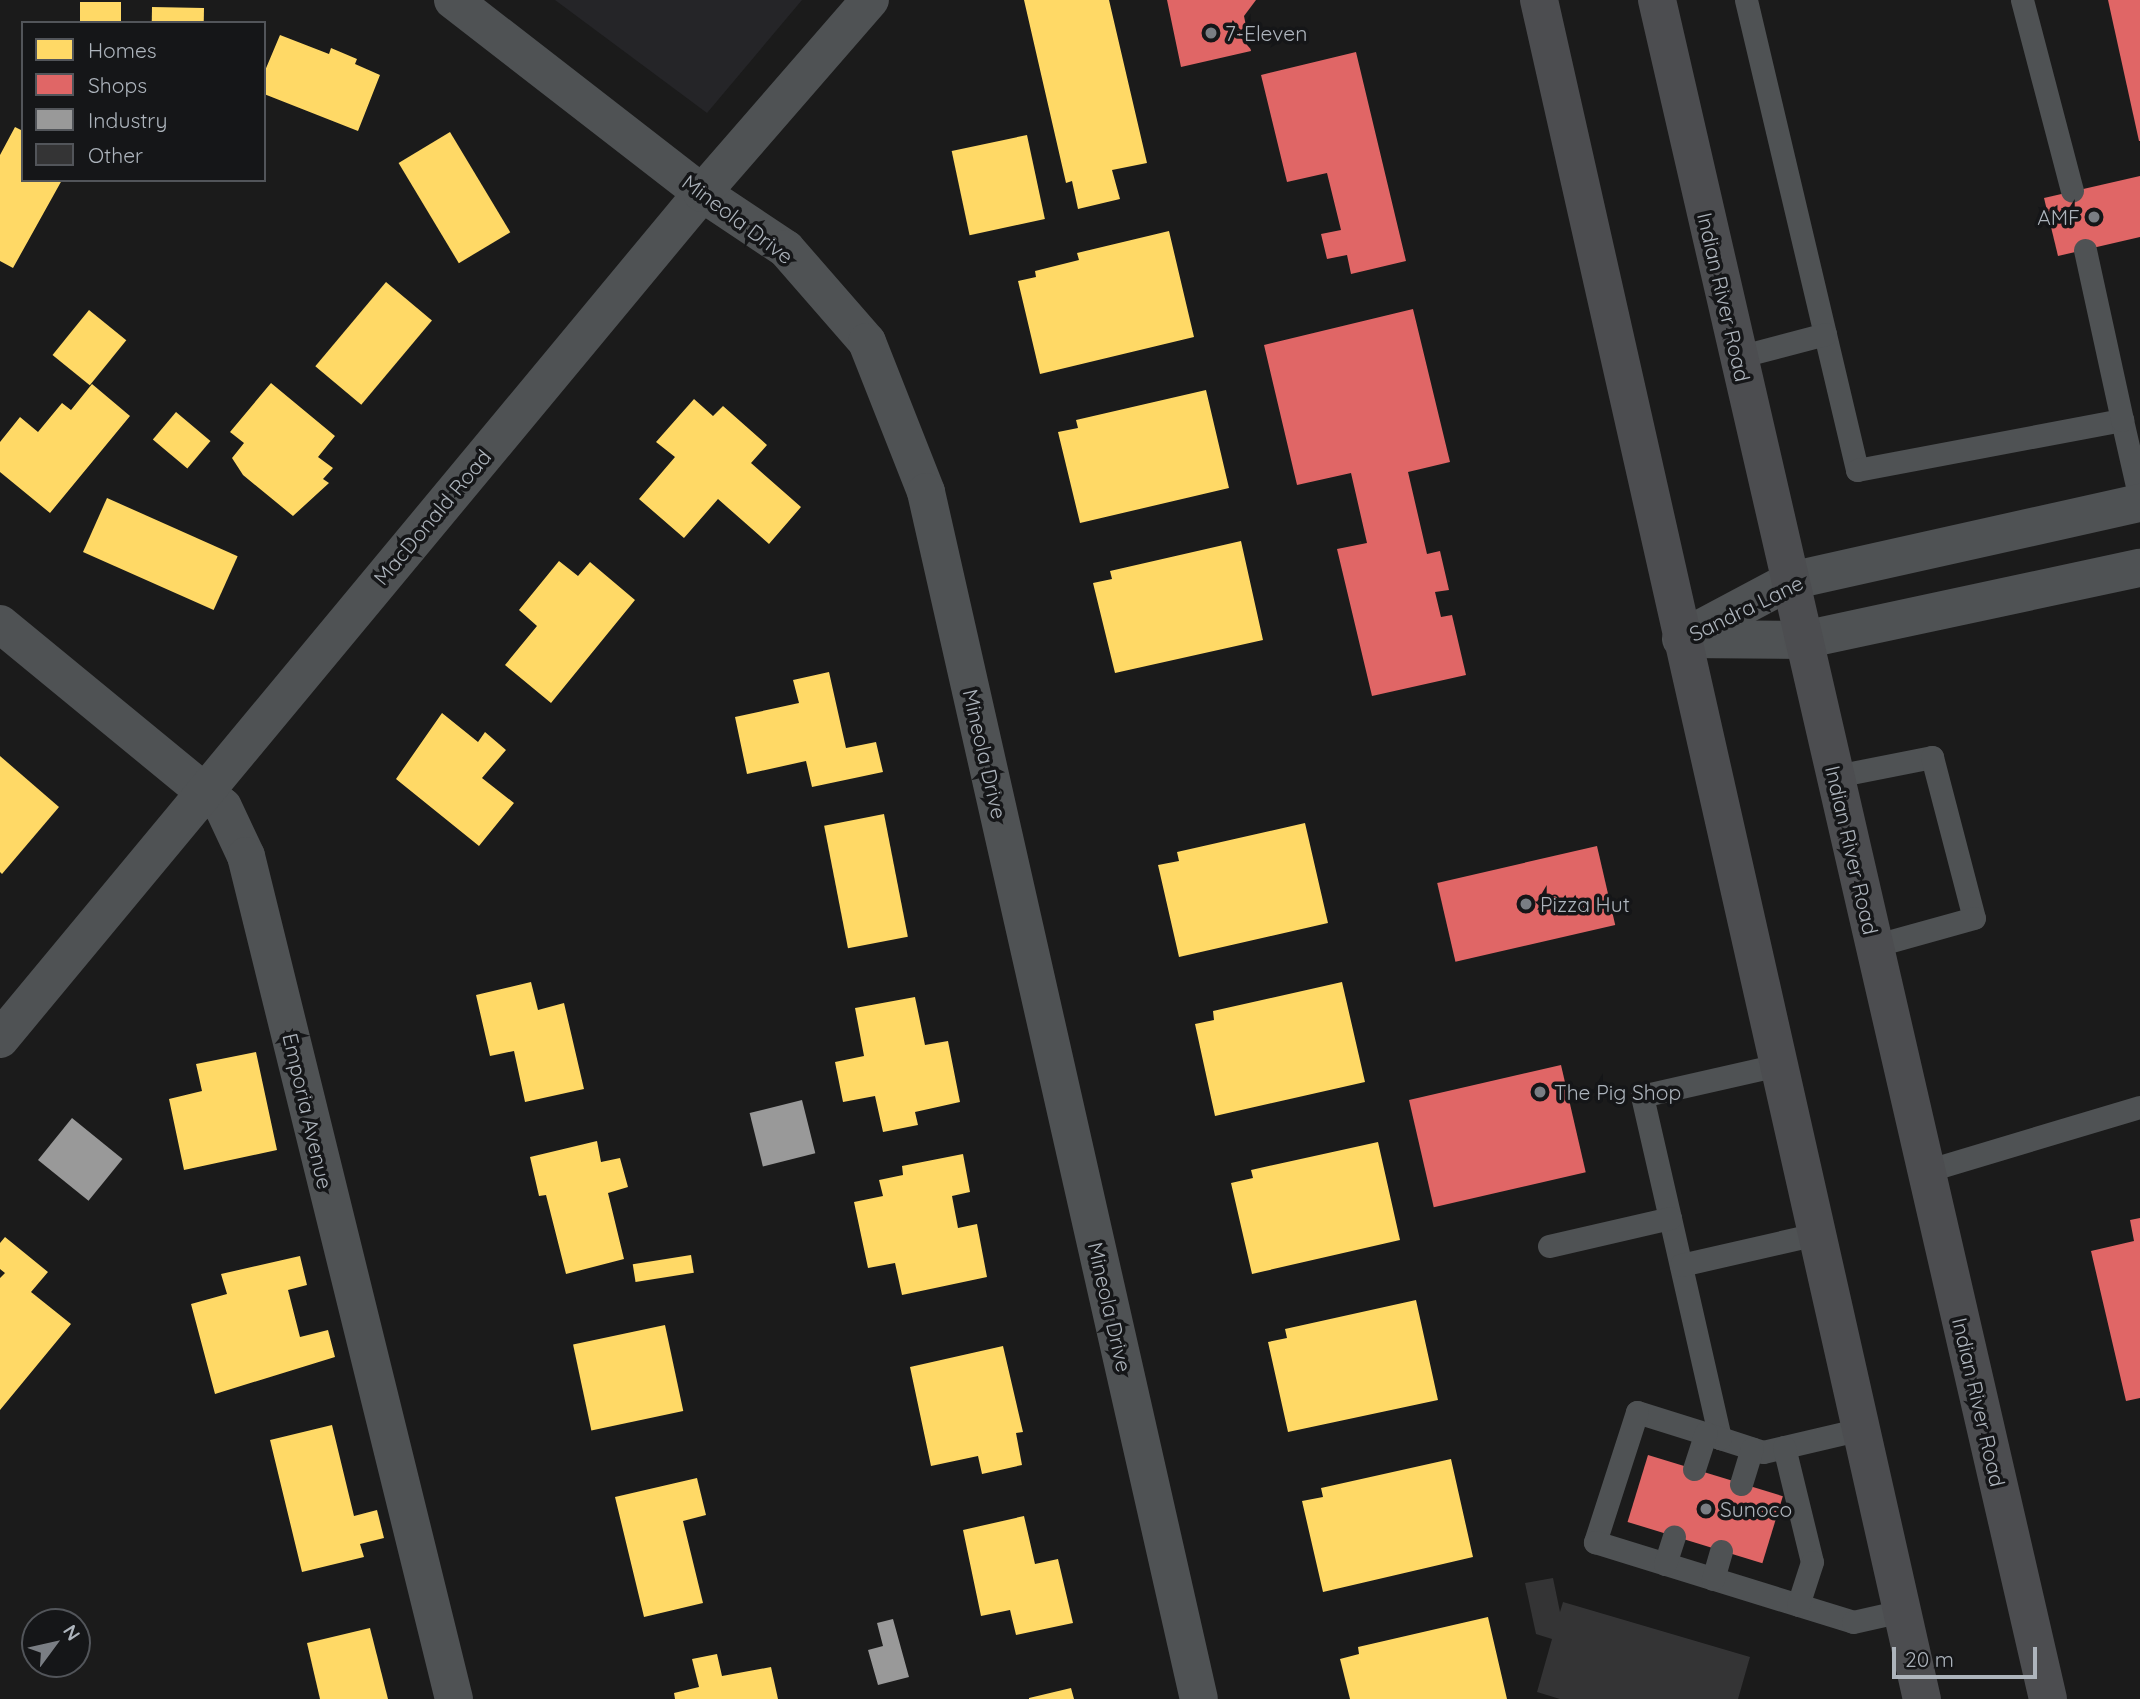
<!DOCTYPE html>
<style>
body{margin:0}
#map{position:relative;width:2140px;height:1699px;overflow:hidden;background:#1b1b1b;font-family:Quicksand,sans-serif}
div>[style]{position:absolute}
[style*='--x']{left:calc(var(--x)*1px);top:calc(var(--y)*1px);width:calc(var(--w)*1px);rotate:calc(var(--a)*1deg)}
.built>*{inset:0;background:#252528}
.homes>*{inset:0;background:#ffd966;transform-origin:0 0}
.shops>*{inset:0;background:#e06666;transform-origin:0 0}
.industry>*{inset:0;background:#999;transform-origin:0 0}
.building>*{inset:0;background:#343435}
.service>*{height:23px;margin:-11.5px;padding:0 11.5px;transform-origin:11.5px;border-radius:11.5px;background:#4f5254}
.minor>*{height:38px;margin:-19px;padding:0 19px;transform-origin:19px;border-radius:19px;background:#4f5254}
.tertiary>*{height:38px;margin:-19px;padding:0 19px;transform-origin:19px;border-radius:19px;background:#4f5254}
.primary>*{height:38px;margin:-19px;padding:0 19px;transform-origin:19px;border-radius:19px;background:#4c4d50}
.dots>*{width:19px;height:19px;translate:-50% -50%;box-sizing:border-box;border:4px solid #151618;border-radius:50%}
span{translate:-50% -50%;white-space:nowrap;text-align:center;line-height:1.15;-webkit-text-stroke:7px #151618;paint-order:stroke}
.poi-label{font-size:21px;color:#adb4bc}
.left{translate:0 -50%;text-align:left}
.right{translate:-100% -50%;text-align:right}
.street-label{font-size:21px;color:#adb4bc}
.legend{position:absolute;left:21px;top:21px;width:245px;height:161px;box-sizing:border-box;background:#151618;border:2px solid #52555a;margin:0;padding:9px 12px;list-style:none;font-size:21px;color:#adb4bc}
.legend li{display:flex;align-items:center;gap:14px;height:35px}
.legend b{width:35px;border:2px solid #52555a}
.north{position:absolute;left:21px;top:1608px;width:70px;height:70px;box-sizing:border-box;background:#151618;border:2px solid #52555a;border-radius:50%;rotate:57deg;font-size:19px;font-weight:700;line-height:28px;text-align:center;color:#adb4bc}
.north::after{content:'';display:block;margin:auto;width:24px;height:32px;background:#7a7e84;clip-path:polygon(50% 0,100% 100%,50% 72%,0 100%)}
.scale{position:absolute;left:1892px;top:1647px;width:145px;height:32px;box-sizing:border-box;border:4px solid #adb4bc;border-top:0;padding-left:9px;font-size:21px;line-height:24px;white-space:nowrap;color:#adb4bc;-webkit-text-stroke:5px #151618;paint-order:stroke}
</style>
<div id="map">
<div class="built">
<div style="clip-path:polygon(555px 0,802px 0,707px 113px)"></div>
</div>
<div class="homes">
<div style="clip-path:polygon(1024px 0,1109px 0,1147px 163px,1112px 170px,1120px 199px,1078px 209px,1072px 181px,1066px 183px)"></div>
<div style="left:80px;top:2px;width:41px;height:21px"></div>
<div style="left:152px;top:7px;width:52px;height:16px;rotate:1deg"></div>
<div style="clip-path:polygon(280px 35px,329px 54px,331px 48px,357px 59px,355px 64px,380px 75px,358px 131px,264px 94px,264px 73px)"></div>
<div style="clip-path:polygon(15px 127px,23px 131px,23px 180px,62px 180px,13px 268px,0 261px,0 155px)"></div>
<div style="left:450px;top:132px;width:117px;height:60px;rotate:59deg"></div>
<div style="left:1027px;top:135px;width:86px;height:77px;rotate:78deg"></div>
<div style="clip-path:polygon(1169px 231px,1194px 337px,1040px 374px,1018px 281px,1036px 277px,1035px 271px,1079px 260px,1077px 253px)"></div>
<div style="left:386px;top:282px;width:60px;height:110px;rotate:40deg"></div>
<div style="left:89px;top:310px;width:48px;height:58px;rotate:39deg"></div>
<div style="clip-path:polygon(271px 383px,335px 436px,318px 457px,333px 468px,323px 479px,329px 483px,293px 516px,243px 475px,232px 458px,244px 443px,230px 432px)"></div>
<div style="clip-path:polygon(92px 384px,130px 416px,50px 513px,0 472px,0 442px,20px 417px,38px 432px,62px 403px,71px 410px)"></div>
<div style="clip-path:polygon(1206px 390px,1229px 488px,1080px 523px,1058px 432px,1078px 428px,1076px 420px)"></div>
<div style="clip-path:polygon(694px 399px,713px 416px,723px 406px,767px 445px,751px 463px,801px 507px,769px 544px,718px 499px,684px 538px,639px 499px,675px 457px,656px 442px)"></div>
<div style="left:176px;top:412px;width:45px;height:36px;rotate:40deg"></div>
<div style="left:107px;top:498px;width:143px;height:59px;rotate:24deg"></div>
<div style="clip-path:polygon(1241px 541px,1263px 640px,1115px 673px,1093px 583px,1112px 579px,1110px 571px)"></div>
<div style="clip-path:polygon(559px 561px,578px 576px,590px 562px,635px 600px,551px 703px,505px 665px,537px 626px,519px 610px)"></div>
<div style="clip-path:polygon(829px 672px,846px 748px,876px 742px,883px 772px,812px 787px,806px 761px,747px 774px,735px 717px,799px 703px,793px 680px)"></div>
<div style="clip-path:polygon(442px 713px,478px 742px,485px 732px,506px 750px,482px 778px,514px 803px,479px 846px,396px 779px)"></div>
<div style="clip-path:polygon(0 756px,59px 807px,2px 874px,0 872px)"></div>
<div style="left:884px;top:814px;width:125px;height:61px;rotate:79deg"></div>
<div style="clip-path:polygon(1305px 823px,1328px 923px,1179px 957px,1158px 865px,1179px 861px,1177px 852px)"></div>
<div style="clip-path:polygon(531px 982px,538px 1010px,564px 1003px,584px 1089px,525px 1102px,514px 1051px,490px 1056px,476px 995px)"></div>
<div style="clip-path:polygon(1342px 982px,1365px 1082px,1215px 1116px,1195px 1024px,1214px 1020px,1213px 1011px)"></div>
<div style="clip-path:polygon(915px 997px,925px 1045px,948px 1041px,960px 1102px,915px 1112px,918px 1125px,883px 1132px,875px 1096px,843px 1102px,835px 1062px,864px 1056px,855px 1008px)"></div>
<div style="clip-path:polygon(256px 1052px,277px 1150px,184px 1170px,169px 1099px,202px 1091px,196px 1064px)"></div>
<div style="clip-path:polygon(597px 1141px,601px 1162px,620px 1158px,628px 1187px,608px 1193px,624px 1259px,566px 1274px,546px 1195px,539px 1196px,530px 1157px)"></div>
<div style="clip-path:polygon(1378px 1142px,1400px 1240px,1252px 1274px,1231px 1183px,1253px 1178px,1251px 1170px)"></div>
<div style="clip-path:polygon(963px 1154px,970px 1192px,952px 1196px,958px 1228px,977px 1224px,987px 1277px,902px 1295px,895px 1263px,868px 1268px,854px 1202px,883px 1196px,879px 1180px,903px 1175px,902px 1166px)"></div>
<div style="clip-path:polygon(5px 1237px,48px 1272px,31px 1292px,71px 1324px,0 1410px,0 1278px,5px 1273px,0 1269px,0 1243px)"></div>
<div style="left:691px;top:1255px;width:18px;height:59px;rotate:81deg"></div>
<div style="clip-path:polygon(300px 1256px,307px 1285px,288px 1290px,300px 1337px,328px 1330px,335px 1357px,215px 1394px,191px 1304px,227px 1294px,221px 1274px)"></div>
<div style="clip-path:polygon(1416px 1300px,1438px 1400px,1288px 1432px,1268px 1342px,1287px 1338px,1285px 1329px)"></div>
<div style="left:665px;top:1325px;width:88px;height:94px;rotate:78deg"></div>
<div style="clip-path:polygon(1003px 1346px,1023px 1432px,1016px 1433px,1022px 1465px,982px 1474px,978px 1456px,931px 1466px,910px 1367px)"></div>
<div style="clip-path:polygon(332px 1425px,354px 1516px,377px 1510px,384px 1538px,360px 1544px,364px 1557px,302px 1572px,270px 1440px)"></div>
<div style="clip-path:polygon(1451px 1459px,1473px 1557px,1323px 1592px,1302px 1501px,1323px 1497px,1321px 1488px)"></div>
<div style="clip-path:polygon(697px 1478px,706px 1515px,683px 1521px,703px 1603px,644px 1617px,615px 1497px)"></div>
<div style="clip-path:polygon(1024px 1516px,1035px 1564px,1058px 1559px,1073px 1623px,1016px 1635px,1010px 1610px,981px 1616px,963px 1530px)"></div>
<div style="clip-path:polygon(1488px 1617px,1507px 1699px,1350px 1699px,1340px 1659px,1359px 1654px,1358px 1647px)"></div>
<div style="clip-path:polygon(370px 1628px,388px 1699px,320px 1699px,307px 1643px)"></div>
<div style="clip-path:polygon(717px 1654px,722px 1676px,771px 1667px,778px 1699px,675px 1699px,674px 1693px,699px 1687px,692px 1659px)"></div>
<div style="clip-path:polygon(1071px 1688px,1074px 1699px,1029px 1699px,1029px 1698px)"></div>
</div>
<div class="shops">
<div style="clip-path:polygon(1167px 0,1256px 0,1244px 16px,1251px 51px,1181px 67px)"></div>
<div style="clip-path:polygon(2108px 0,2140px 0,2140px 141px,2139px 141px)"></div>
<div style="clip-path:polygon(1356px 52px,1406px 261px,1351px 274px,1347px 255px,1327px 259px,1321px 234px,1341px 230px,1327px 173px,1287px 182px,1261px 75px)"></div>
<div style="clip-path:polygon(2140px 176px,2140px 237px,2058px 256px,2044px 198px)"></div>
<div style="clip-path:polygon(1413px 309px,1450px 462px,1408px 472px,1427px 554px,1440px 551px,1449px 590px,1435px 592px,1441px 617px,1452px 615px,1466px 675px,1372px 696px,1337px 549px,1367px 543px,1351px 473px,1297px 485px,1264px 345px)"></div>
<div style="left:1597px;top:846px;width:81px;height:164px;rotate:77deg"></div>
<div style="left:1561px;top:1065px;width:110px;height:156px;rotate:77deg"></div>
<div style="clip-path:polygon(2140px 1218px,2140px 1398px,2126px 1401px,2091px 1251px,2134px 1241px,2130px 1220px)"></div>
<div style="left:1648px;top:1455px;width:141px;height:70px;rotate:17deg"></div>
</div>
<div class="industry">
<div style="left:802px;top:1100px;width:55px;height:54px;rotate:76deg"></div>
<div style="left:72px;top:1118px;width:65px;height:54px;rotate:39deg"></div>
<div style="clip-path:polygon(893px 1619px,909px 1677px,878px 1685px,868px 1650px,883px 1646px,877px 1623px)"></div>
</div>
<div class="building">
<div style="clip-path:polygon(1553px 1578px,1560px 1612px,1563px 1602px,1750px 1657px,1738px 1699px,1560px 1699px,1537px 1692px,1552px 1639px,1536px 1634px,1525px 1583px)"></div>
</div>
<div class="service">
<div style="--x:1746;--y:0;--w:483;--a:76.7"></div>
<div style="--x:1857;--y:470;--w:270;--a:-10.7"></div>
<div style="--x:2122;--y:420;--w:81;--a:77.2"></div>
<div style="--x:2022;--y:0;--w:197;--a:75.3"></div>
<div style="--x:2085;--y:250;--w:174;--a:77.7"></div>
<div style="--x:1738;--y:357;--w:90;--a:-14.8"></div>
<div style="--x:1836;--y:776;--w:98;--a:-11.2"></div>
<div style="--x:1932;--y:757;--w:166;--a:75.4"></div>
<div style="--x:1974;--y:918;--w:105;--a:164.5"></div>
<div style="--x:1778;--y:1065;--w:139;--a:167.2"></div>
<div style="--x:1642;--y:1096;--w:125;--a:77.1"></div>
<div style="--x:1670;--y:1218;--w:226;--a:77.2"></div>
<div style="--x:1720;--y:1438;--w:45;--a:18"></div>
<div style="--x:1763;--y:1452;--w:101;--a:-13.2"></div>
<div style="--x:1926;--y:1171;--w:223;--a:-16.7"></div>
<div style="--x:1549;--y:1246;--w:124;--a:-13"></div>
<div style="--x:1681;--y:1265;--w:139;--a:-12.9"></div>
<div style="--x:1720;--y:1438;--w:87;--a:-162.6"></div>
<div style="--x:1637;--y:1412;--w:137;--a:107.9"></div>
<div style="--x:1595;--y:1542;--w:270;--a:17.2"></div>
<div style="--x:1853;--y:1622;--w:50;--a:-12.7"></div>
<div style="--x:1784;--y:1447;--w:118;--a:76.3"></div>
<div style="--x:1812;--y:1562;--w:45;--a:108"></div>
<div style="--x:1694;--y:1469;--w:38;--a:-72"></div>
<div style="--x:1741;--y:1484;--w:37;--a:-73"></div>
<div style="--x:1665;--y:1564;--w:29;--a:-72"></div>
<div style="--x:1713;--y:1579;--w:29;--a:-74"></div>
</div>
<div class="minor">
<div style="--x:453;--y:0;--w:315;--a:37.8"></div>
<div style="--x:702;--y:193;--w:101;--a:33.7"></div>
<div style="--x:786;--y:249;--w:123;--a:48.9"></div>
<div style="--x:867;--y:342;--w:161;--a:68.5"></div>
<div style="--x:926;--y:492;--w:1237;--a:77.26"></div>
<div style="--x:0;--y:624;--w:288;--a:39.4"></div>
<div style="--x:223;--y:807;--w:54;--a:64.9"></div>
<div style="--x:246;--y:856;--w:868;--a:76.14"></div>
<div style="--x:1681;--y:639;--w:123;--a:-28"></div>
<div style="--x:1790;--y:581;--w:359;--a:-12.6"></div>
<div style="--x:1684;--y:639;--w:119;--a:0.5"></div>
<div style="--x:1803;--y:640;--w:345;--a:-12.1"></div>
</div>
<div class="tertiary">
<div style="--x:0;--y:1039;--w:1099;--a:-50.31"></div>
<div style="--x:702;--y:193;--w:256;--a:-49"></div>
</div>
<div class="primary">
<div style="--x:1539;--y:0;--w:1742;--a:77.3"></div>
<div style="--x:1657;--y:0;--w:1743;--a:77.04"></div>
</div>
<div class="dots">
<div style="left:1211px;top:33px;background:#7a7e84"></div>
<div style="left:2094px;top:217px;background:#7a7e84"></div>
<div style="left:1526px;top:904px;background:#7a7e84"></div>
<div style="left:1540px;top:1092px;background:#7a7e84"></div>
<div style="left:1706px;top:1509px;background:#7a7e84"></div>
</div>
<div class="poi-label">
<span class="left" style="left:1225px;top:33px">7-Eleven</span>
<span class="right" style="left:2080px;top:217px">AMF</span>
<span class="left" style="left:1540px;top:904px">Pizza Hut</span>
<span class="left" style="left:1554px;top:1092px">The Pig Shop</span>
<span class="left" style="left:1720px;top:1509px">Sunoco</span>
</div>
<div class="street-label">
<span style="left:738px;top:219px;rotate:37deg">Mineola Drive</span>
<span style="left:1724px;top:297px;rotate:77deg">Indian River Road</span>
<span style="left:432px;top:517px;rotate:-50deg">MacDonald Road</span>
<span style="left:1746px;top:608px;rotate:-26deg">Sandra Lane</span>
<span style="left:985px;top:754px;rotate:77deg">Mineola Drive</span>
<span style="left:1852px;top:850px;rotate:77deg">Indian River Road</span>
<span style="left:308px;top:1111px;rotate:77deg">Emporia Avenue</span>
<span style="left:1110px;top:1307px;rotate:77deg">Mineola Drive</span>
<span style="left:1979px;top:1402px;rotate:77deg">Indian River Road</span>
</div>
<ul class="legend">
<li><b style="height:19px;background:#ffd966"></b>Homes</li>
<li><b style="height:19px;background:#e06666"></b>Shops</li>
<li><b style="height:19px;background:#999"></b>Industry</li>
<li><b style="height:19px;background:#343435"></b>Other</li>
</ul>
<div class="north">N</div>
<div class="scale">20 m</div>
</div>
